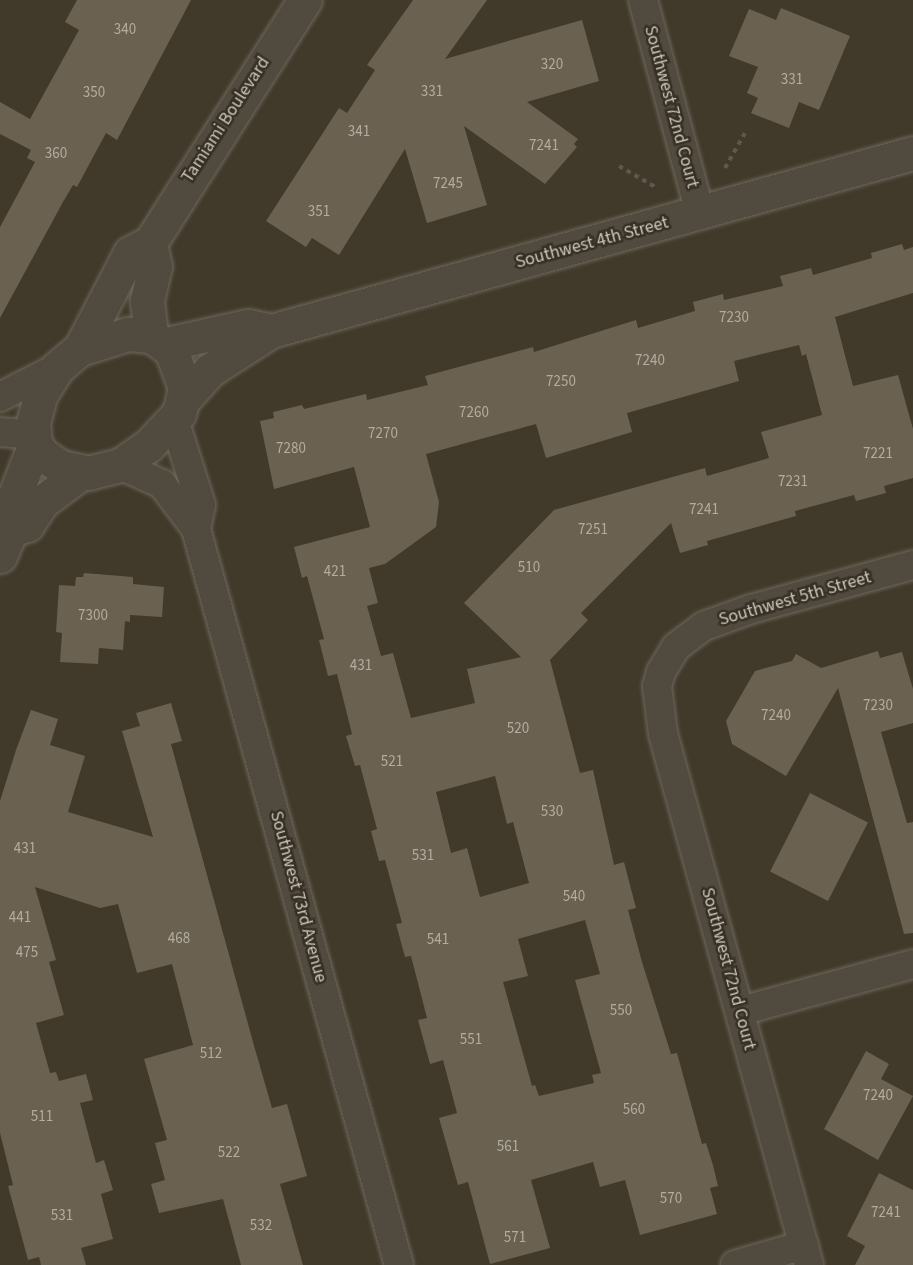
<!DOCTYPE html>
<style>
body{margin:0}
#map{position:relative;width:913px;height:1265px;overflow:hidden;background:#41392a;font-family:"Source Sans 3",sans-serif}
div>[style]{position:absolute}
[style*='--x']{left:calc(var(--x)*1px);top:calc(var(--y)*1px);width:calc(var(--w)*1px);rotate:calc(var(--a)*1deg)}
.building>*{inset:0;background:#6a6151;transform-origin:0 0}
.path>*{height:4px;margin-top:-2px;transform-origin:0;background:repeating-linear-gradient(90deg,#655551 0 4.5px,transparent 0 9px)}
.roads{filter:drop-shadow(0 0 2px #6e685c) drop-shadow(0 0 2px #6e685c)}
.minor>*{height:28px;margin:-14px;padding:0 14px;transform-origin:14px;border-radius:14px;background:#514a3e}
.tertiary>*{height:33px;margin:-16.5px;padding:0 16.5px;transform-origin:16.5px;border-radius:16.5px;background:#514a3e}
span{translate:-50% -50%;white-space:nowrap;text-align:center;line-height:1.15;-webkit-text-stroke:5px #372f23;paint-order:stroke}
.number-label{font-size:15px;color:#b3ada0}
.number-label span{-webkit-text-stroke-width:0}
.street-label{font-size:18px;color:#cbc6bb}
</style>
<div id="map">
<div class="building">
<div style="clip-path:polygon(77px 0,191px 0,117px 140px,106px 133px,77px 187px,73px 185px,63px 202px,0 318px,0 227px,35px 162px,27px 158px,31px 150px,0 134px,0 102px,30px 119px,79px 30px,65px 22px)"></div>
<div style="clip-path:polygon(413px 0,487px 0,445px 59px,582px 20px,599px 81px,527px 102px,578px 139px,574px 144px,577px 147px,545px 184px,464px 126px,487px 205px,427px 223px,405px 149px,339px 255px,312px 238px,306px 247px,266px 221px,339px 108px,347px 113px,375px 70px,367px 65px)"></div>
<div style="clip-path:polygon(781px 8px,850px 36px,819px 110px,799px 102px,789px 128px,751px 113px,758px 98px,747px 93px,758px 67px,729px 56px,749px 9px,776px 20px)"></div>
<div style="clip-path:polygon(evenodd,902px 244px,904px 250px,913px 247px,913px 293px,835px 317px,853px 386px,898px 375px,913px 429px,913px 478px,884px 486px,886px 493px,856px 501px,854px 495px,795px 511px,796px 516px,707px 541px,708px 545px,680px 553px,671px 523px,581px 613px,588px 620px,550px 660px,580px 773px,593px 770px,614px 865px,624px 862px,636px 908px,628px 910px,642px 962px,671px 1054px,677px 1053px,702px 1144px,706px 1143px,713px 1165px,718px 1186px,710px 1188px,717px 1214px,640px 1235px,625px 1180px,600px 1187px,593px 1162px,531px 1180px,550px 1248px,490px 1264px,468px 1182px,458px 1185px,439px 1118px,457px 1113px,443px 1060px,430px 1064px,418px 1020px,427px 1018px,411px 956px,405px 957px,396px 924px,402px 923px,385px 860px,379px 861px,371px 831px,377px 829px,360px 765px,355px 766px,346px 736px,352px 734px,337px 674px,328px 676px,319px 640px,324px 639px,307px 576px,302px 578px,294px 547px,370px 527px,354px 467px,274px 489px,260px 421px,274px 418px,273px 412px,302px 405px,304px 409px,366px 394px,367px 400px,428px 385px,425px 376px,533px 347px,534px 352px,636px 320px,638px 328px,695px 311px,693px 302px,723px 294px,724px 300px,783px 286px,780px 276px,811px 268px,813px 275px,872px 258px,871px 253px,902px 244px,799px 345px,802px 356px,806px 354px,822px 415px,761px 432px,769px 458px,707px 476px,705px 468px,554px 510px,464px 603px,521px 657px,467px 669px,475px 703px,411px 718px,393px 653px,381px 656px,367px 606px,378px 603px,369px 568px,385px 564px,436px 527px,439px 502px,426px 454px,536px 424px,546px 458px,632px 432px,627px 413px,739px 381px,734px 361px,799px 345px,902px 244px,495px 776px,507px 824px,513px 822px,529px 883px,480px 897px,467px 848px,451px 853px,436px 792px,495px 776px,902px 244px,585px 920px,600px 974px,575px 980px,601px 1073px,592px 1075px,594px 1083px,539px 1096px,535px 1085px,532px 1086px,503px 982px,528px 976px,518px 939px,585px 920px)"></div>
<div style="clip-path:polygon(84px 573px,133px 577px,133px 584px,164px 587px,162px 617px,130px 615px,130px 622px,125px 621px,123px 650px,99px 648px,98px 664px,60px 662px,62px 633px,56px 632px,59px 585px,75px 586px,76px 577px,83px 577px)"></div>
<div style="clip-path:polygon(878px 651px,880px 658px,902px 652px,913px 689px,913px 723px,881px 732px,907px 823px,913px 822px,913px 933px,904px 934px,838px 688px,786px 776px,732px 744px,726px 721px,755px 671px,792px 661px,796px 654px,821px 668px)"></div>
<div style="clip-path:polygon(171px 703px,182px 741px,171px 744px,253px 1042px,272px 1108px,287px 1104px,307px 1176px,280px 1184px,303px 1265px,241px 1265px,223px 1199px,159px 1213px,151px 1184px,165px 1180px,155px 1143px,167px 1140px,144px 1059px,193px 1045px,172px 964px,137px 973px,118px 904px,100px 908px,35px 887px,56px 960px,49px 962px,64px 1015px,36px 1023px,50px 1073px,56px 1072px,59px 1081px,86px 1074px,93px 1100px,80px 1103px,96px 1163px,104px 1160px,113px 1190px,101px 1194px,113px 1239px,81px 1248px,86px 1265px,41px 1265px,39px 1257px,28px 1260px,8px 1186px,13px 1185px,0 1133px,0 801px,16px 750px,31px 710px,58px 719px,50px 745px,85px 756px,68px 812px,153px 837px,122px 731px,140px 726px,136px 713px)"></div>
<div style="left:810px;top:793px;width:65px;height:88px;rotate:27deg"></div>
<div style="clip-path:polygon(866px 1051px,889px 1064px,881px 1079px,913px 1096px,878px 1160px,824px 1129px)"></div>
<div style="clip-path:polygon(879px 1173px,913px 1190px,913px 1265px,855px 1265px,865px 1246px,847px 1236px)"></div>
</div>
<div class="path">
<div style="--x:619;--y:166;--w:44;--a:30.1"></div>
<div style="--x:725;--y:168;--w:40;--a:-60.3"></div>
</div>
<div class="roads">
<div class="minor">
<div style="--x:643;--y:0;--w:220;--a:75"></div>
<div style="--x:0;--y:397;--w:64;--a:-27"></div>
<div style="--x:174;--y:420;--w:89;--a:72.4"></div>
<div style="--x:201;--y:505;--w:25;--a:102"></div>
<div style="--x:196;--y:529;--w:763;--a:74.58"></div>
<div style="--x:0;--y:432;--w:34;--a:5"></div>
<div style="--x:120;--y:465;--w:46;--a:24.3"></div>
<div style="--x:162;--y:484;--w:56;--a:52.9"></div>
<div style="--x:740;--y:1011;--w:179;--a:-15.2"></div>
<div style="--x:735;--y:1265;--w:72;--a:-16.2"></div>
<div style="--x:809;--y:1265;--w:551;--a:-105.37"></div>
<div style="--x:663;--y:734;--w:48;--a:-97.1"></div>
<div style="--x:657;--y:686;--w:15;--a:-74"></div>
<div style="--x:661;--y:672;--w:29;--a:-59"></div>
<div style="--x:676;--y:647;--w:35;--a:-37"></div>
<div style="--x:704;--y:626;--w:50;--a:-19.9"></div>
<div style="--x:751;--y:609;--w:168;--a:-15.2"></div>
</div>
<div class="tertiary">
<div style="--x:150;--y:243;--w:24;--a:78"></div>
<div style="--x:155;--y:266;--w:36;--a:103"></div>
<div style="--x:147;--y:301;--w:35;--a:83"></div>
<div style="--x:128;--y:334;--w:23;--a:5"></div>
<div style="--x:151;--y:336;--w:24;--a:35"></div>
<div style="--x:171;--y:350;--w:40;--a:69.8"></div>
<div style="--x:185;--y:388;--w:26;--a:103"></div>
<div style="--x:179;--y:413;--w:44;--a:133.2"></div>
<div style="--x:149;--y:445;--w:35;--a:145"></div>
<div style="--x:120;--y:465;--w:32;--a:166"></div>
<div style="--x:89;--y:473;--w:29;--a:-168"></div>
<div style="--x:61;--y:467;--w:23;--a:-146"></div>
<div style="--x:42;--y:454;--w:12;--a:-125"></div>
<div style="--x:35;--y:444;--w:21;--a:-95"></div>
<div style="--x:33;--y:423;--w:30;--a:-75"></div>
<div style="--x:41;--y:394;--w:31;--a:-58"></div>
<div style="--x:57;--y:368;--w:30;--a:-40"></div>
<div style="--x:80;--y:349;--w:50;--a:-17.4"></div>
<div style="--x:166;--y:344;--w:84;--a:-12.4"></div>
<div style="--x:248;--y:326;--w:24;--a:12"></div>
<div style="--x:80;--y:349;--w:108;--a:-62.5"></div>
<div style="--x:130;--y:253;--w:22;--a:-27"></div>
<div style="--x:150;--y:243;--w:288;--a:-57.5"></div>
<div style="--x:185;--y:398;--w:38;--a:-48"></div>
<div style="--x:210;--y:370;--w:72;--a:-32.6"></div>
<div style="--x:271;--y:331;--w:666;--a:-15.5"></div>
<div style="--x:11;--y:530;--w:17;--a:-17"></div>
<div style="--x:27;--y:525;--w:27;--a:-57"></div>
<div style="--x:42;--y:502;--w:49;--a:-36.6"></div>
<div style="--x:0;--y:556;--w:28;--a:-67"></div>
<div style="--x:11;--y:530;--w:16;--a:-105"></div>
<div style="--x:7;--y:515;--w:76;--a:-68.5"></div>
</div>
</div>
<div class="number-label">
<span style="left:125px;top:30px">340</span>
<span style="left:552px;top:65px">320</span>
<span style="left:792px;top:80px">331</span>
<span style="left:432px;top:92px">331</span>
<span style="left:94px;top:93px">350</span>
<span style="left:359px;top:132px">341</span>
<span style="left:544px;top:146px">7241</span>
<span style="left:56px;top:154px">360</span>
<span style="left:448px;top:184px">7245</span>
<span style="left:319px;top:212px">351</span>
<span style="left:734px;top:318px">7230</span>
<span style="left:650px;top:361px">7240</span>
<span style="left:561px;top:382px">7250</span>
<span style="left:474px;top:413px">7260</span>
<span style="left:383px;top:434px">7270</span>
<span style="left:291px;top:449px">7280</span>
<span style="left:878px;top:454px">7221</span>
<span style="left:793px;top:482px">7231</span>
<span style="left:704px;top:510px">7241</span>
<span style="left:593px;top:530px">7251</span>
<span style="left:529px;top:568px">510</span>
<span style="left:335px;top:572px">421</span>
<span style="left:93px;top:616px">7300</span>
<span style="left:361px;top:666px">431</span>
<span style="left:878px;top:706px">7230</span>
<span style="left:776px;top:716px">7240</span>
<span style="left:518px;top:729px">520</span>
<span style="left:392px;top:762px">521</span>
<span style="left:552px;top:812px">530</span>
<span style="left:25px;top:849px">431</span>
<span style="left:423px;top:856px">531</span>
<span style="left:574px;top:897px">540</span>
<span style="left:20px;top:918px">441</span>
<span style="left:179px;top:939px">468</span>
<span style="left:438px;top:940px">541</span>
<span style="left:27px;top:953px">475</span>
<span style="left:621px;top:1011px">550</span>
<span style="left:471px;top:1040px">551</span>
<span style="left:211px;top:1054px">512</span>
<span style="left:878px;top:1096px">7240</span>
<span style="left:634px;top:1110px">560</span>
<span style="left:42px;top:1117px">511</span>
<span style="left:508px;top:1147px">561</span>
<span style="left:229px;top:1153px">522</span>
<span style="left:671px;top:1199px">570</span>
<span style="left:886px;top:1213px">7241</span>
<span style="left:62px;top:1216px">531</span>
<span style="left:261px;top:1226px">532</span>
<span style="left:515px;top:1238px">571</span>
</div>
<div class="street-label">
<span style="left:671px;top:107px;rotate:75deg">Southwest 72nd Court</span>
<span style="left:226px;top:120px;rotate:-57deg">Tamiami Boulevard</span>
<span style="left:592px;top:243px;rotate:-15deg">Southwest 4th Street</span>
<span style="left:795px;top:599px;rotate:-16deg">Southwest 5th Street</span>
<span style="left:298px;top:897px;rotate:75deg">Southwest 73rd Avenue</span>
<span style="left:728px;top:969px;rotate:75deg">Southwest 72nd Court</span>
</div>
</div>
